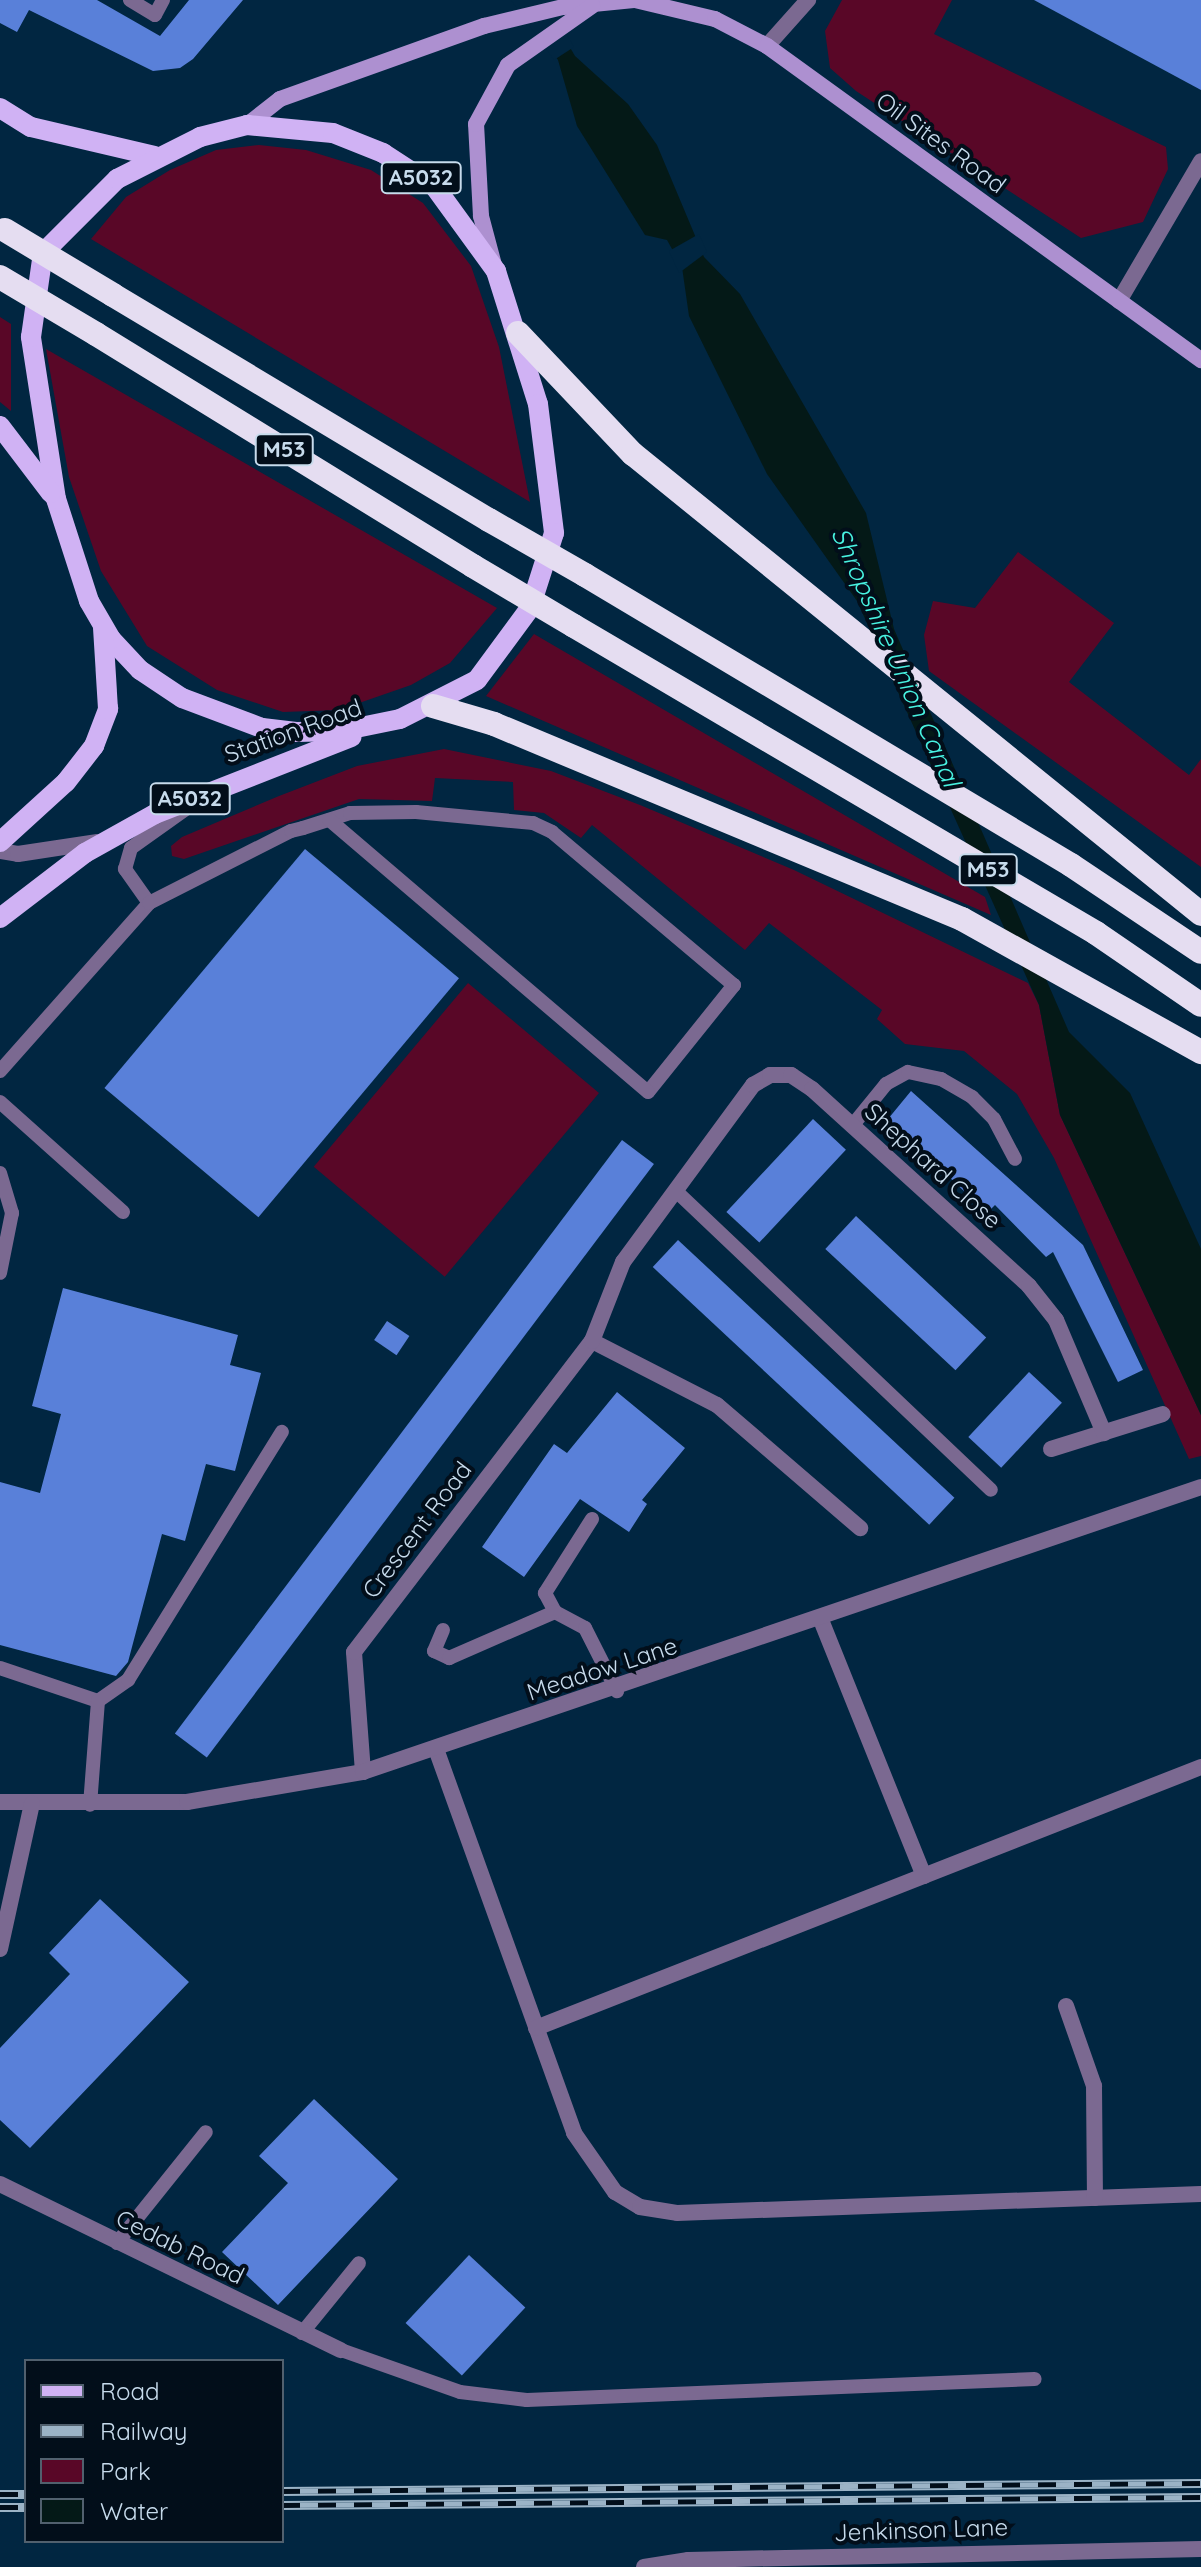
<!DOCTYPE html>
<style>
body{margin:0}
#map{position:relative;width:1201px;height:2567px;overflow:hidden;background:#012641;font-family:Quicksand,sans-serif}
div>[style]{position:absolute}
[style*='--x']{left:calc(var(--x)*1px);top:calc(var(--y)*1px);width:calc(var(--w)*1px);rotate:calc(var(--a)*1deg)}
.green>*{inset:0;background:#590727;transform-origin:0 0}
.water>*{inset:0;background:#041917}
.pier>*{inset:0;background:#012641}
.building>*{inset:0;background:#5980d9;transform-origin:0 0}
.lane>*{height:14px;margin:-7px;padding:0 7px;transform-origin:7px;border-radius:7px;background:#7b6991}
.street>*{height:16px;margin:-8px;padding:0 8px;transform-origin:8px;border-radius:8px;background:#7b6991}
.secondary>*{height:16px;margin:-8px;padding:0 8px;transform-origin:8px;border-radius:8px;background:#ad90d0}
.primary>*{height:20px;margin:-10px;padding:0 10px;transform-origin:10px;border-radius:10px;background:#d0b2f4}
.highway>*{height:24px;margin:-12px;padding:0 12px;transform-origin:12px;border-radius:12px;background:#e5ddf1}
.rail>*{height:9px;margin-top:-4.5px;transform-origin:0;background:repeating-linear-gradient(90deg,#020e1a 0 18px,#9bb3c6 0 36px);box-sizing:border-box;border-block:2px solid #9bb3c6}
.highway-bridge>*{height:24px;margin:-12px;padding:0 12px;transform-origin:12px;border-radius:12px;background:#e5ddf1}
span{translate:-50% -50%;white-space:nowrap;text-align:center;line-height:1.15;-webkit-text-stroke:8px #020e1a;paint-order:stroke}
.shield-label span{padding:2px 6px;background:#020e1a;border:2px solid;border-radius:6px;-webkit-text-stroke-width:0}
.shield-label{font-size:22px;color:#c7dbec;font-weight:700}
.street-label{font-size:24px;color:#c7dbec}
.water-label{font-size:26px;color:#48f2e1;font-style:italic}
.legend{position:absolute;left:24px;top:2359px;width:260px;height:184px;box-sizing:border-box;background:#020e1a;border:2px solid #51606e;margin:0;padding:10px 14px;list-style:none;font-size:24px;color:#c7dbec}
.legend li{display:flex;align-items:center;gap:16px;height:40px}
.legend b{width:40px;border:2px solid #51606e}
</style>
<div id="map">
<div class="green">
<div style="clip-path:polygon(842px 0,952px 0,934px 34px,1166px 147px,1168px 169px,1143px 222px,1081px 238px,856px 91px,830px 68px,825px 31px)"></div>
<div style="clip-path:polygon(259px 145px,306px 150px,371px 170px,423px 203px,471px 266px,499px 347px,530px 502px,91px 239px,126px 197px,170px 170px,216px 150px)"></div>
<div style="clip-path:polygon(0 317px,11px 324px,11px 411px,0 402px)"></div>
<div style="clip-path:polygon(46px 349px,497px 608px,450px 663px,411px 685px,339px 710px,283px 712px,217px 690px,147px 646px,101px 571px,69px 477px)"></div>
<div style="clip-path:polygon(1018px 552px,1114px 623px,1069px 682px,1189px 775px,1201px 759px,1201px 867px,929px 671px,924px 635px,933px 601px,975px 608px)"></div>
<div style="clip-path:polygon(534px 634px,985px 897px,991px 915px,486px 696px)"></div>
<div style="clip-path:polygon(444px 749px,551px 771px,640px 805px,794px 870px,1028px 983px,1039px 1005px,1060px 1115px,1201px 1415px,1201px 1456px,1189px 1459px,1054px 1158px,1017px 1094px,964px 1051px,905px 1044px,877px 1019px,882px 1010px,769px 923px,745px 950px,592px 825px,581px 838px,544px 813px,514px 810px,513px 782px,435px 778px,432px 801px,359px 799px,184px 859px,172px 856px,171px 846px,182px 837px,279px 796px,357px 766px)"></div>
<div style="left:468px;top:983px;width:171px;height:240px;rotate:40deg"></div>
</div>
<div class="water">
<div style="clip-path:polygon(515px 0,542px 0,575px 56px,628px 104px,657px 145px,704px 257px,740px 294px,866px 513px,894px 629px,1069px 1032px,1130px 1093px,1201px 1249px,1201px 1415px,1060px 1115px,1039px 1005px,857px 601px,767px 474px,689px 316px,682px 267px,667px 240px,645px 235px,577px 126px,558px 60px)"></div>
</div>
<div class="pier">
<div style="clip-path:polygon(511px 0,547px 0,574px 47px,554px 60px)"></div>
<div style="clip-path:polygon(699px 234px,707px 252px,679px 273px,669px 251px)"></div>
</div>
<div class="building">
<div style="clip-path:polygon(0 0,97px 0,160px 36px,189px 0,243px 0,193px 59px,180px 68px,153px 71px,29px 10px,17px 32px,0 23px)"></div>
<div style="clip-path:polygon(1034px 0,1201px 0,1201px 90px)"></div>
<div style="left:305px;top:849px;width:201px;height:312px;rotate:40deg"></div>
<div style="clip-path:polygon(911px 1091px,1083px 1245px,1143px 1370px,1118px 1382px,1053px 1252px,1046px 1257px,995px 1205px,987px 1213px,888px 1119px)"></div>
<div style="left:813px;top:1119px;width:45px;height:127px;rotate:43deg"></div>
<div style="left:622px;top:1140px;width:40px;height:743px;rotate:37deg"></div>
<div style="left:856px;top:1216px;width:178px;height:45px;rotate:43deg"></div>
<div style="left:678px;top:1240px;width:378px;height:37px;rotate:43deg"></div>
<div style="clip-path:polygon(63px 1288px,238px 1335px,230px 1365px,261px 1373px,235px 1471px,206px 1464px,185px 1541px,162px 1534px,128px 1662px,116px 1676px,0 1645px,0 1482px,40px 1493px,61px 1414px,32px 1406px)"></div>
<div style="left:387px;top:1321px;width:27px;height:23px;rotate:34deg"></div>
<div style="left:1029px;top:1372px;width:45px;height:89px;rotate:43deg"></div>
<div style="clip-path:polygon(617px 1392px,685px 1448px,642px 1500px,647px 1504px,629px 1532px,580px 1499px,524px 1577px,482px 1547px,554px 1444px,567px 1453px)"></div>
<div style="clip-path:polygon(100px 1899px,189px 1982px,30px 2148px,0 2120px,0 2048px,70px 1974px,49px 1953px)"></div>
<div style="clip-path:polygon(314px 2099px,398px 2179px,278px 2305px,222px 2252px,288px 2183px,259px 2156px)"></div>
<div style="left:469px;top:2255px;width:77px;height:93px;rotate:43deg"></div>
</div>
<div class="lane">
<div style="--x:130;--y:0;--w:29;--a:31"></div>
<div style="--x:155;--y:15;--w:17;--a:-62"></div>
<div style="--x:149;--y:903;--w:42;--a:-125.2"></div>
<div style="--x:125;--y:869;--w:22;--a:-74"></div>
<div style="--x:131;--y:848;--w:69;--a:-35.5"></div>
<div style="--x:0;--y:1071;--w:225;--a:-48.4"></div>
<div style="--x:149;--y:903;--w:159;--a:-26.9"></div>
<div style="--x:291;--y:831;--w:12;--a:-14"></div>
<div style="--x:303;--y:828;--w:49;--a:-17.7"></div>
<div style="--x:350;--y:813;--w:66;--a:-0.9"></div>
<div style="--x:416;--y:812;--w:118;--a:5.4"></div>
<div style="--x:533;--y:823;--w:21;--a:25"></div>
<div style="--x:552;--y:832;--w:238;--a:40.1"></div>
<div style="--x:734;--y:985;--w:137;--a:128.8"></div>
<div style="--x:648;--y:1092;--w:419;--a:-139.5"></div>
<div style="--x:0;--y:1102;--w:165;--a:41.8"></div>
<div style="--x:852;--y:1126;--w:54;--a:-51"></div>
<div style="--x:886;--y:1084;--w:25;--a:-29"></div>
<div style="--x:908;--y:1072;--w:34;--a:12"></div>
<div style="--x:941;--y:1079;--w:36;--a:30"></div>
<div style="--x:972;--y:1097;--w:31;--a:45"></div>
<div style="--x:994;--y:1119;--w:45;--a:62.3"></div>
<div style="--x:0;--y:1173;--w:42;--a:73.3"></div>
<div style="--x:12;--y:1213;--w:61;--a:101.3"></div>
<div style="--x:676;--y:1191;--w:434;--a:43.5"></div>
<div style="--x:592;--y:1519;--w:88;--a:122.4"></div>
<div style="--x:545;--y:1593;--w:21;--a:62"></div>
<div style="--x:555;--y:1612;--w:34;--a:28"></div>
<div style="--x:585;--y:1628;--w:71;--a:63.1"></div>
<div style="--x:443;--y:1630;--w:23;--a:113"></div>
<div style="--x:434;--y:1651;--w:17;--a:25"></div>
<div style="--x:449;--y:1658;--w:116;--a:-23.5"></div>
<div style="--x:0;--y:1668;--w:103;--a:18.6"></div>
<div style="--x:98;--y:1701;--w:104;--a:94.4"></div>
<div style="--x:98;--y:1701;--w:37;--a:-35"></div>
<div style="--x:128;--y:1680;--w:292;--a:-58.2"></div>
<div style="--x:117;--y:2243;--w:142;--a:-51.3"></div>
<div style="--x:302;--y:2333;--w:90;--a:-50.8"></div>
<div style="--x:341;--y:2350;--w:126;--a:19.4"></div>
<div style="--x:460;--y:2392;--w:67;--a:6.8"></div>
<div style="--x:527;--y:2400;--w:508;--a:-2.37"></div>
</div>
<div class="street">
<div style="--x:767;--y:46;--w:62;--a:-48.3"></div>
<div style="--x:1119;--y:301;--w:162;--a:-59.6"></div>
<div style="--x:0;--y:851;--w:18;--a:9"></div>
<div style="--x:18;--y:854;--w:79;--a:-8.7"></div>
<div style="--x:592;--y:1341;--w:140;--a:27.1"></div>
<div style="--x:717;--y:1405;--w:189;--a:40.7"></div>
<div style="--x:1051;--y:1449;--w:117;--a:-17.4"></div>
<div style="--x:821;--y:1620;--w:276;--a:68.1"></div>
<div style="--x:436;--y:1749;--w:408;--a:70.2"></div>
<div style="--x:574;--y:2133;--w:72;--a:55.2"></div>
<div style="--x:615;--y:2192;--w:29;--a:31"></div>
<div style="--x:640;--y:2207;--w:37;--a:9"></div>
<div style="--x:677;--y:2213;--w:524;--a:-2.08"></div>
<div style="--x:363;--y:1772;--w:120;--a:-94.3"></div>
<div style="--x:354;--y:1652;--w:392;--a:-52.6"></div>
<div style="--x:592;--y:1341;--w:85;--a:-68.6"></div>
<div style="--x:623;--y:1262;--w:220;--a:-53.7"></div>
<div style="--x:753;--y:1085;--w:20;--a:-30"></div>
<div style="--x:770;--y:1075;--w:21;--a:0"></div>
<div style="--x:791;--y:1075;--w:25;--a:34"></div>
<div style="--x:812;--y:1089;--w:293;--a:42.2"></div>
<div style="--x:1029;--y:1286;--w:43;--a:51.5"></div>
<div style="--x:1056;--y:1320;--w:123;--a:67"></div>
<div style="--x:0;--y:1802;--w:187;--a:0"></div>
<div style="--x:187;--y:1802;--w:179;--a:-9.7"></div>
<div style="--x:363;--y:1772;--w:885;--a:-18.78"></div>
<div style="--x:0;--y:1949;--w:149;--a:-77.6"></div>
<div style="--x:1066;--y:2006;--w:85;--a:70.7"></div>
<div style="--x:1094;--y:2086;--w:112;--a:89.5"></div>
<div style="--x:536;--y:2028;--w:714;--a:-21.43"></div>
<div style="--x:0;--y:2184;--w:379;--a:26"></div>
<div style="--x:644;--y:2567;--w:45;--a:-9"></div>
<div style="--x:688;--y:2560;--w:513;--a:-1.23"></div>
</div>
<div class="secondary">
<div style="--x:635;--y:0;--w:82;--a:13.4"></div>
<div style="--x:715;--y:19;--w:59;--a:27.4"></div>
<div style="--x:767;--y:46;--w:536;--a:35.89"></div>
<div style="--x:247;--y:125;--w:42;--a:-38.2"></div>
<div style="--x:280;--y:99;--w:217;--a:-19.7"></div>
<div style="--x:484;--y:26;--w:81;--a:-13.5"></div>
<div style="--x:563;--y:7;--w:71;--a:-5.6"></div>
<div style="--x:494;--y:265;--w:51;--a:-104.9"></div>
<div style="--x:481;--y:216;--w:92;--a:-93.1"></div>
<div style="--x:476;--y:124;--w:67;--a:-61.5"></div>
<div style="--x:508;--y:65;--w:103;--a:-35.1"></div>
</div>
<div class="primary">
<div style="--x:0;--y:108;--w:36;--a:32"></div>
<div style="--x:31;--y:127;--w:127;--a:13.2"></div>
<div style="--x:247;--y:125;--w:86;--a:5.3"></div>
<div style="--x:333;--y:133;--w:54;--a:21.8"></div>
<div style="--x:383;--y:153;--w:62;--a:33.2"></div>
<div style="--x:435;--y:187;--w:104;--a:54"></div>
<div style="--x:496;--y:271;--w:139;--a:72.5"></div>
<div style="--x:538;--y:404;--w:130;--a:82.9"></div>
<div style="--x:554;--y:533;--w:79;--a:107.7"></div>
<div style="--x:530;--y:608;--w:89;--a:126.4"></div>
<div style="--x:477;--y:680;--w:86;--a:153.1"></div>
<div style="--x:400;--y:719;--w:60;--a:168.5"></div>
<div style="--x:341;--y:731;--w:45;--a:178.7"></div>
<div style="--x:296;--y:732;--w:34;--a:-173"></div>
<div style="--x:262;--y:728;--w:85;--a:-159.4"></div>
<div style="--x:182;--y:698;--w:50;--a:-146.3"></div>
<div style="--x:140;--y:670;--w:42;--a:-133.1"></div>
<div style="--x:111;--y:639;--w:44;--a:-120.1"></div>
<div style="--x:89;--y:601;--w:107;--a:-107.9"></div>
<div style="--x:56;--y:499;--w:164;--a:-98.8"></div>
<div style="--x:31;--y:337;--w:85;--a:-81.9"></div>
<div style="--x:43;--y:253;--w:105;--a:-45"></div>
<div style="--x:117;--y:179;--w:93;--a:-26.8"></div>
<div style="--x:200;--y:137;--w:49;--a:-14.3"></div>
<div style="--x:0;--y:426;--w:84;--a:52.7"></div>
<div style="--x:0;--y:842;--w:89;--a:-42.3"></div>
<div style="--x:66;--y:782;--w:46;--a:-52.1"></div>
<div style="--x:94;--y:746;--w:40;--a:-69"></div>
<div style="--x:108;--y:709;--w:81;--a:-93.5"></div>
<div style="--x:0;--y:918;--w:107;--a:-37.4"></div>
<div style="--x:85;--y:853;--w:80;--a:-29.1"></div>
<div style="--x:155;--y:814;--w:211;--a:-21.4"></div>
</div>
<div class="highway">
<div style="--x:113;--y:295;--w:438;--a:30.9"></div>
<div style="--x:518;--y:333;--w:167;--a:46.5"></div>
<div style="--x:633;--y:454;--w:731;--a:39"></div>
<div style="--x:96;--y:334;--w:443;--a:31.6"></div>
<div style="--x:585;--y:575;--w:566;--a:30.82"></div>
<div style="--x:1071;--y:865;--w:156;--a:33.8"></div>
<div style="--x:574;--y:626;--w:606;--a:30.46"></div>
<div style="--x:1096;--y:933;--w:127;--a:34.4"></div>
<div style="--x:433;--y:706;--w:64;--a:16.4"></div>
<div style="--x:494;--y:724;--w:507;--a:22.62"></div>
<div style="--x:962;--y:919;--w:274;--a:29.1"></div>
</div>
<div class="rail">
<div style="--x:282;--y:2491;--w:919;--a:-0.5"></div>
<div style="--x:0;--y:2494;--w:26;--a:0"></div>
<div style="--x:282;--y:2505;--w:919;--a:-0.5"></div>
<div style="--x:0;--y:2507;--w:26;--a:0"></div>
</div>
<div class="highway-bridge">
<div style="--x:5;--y:230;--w:126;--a:31"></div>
<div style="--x:0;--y:277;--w:112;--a:30.7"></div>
<div style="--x:489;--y:520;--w:111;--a:29.8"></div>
<div style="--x:473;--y:566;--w:117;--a:30.7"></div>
</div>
<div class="shield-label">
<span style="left:421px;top:178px">A5032</span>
<span style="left:284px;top:450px">M53</span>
<span style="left:190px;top:799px">A5032</span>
<span style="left:988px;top:870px">M53</span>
</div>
<div class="street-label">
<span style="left:941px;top:143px;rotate:36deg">Oil Sites Road</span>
<span style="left:293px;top:731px;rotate:-20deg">Station Road</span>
<span style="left:933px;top:1166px;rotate:42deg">Shephard Close</span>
<span style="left:417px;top:1530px;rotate:-53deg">Crescent Road</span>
<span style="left:602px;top:1669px;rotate:-18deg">Meadow Lane</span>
<span style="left:180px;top:2247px;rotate:26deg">Cedab Road</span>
<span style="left:921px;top:2530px;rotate:-2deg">Jenkinson Lane</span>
</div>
<div class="water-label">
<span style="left:896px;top:657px;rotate:66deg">Shropshire Union Canal</span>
</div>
<ul class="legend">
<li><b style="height:10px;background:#d0b2f4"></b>Road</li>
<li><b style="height:10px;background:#9bb3c6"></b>Railway</li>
<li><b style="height:22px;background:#590727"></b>Park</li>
<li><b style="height:22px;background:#041917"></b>Water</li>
</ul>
</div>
